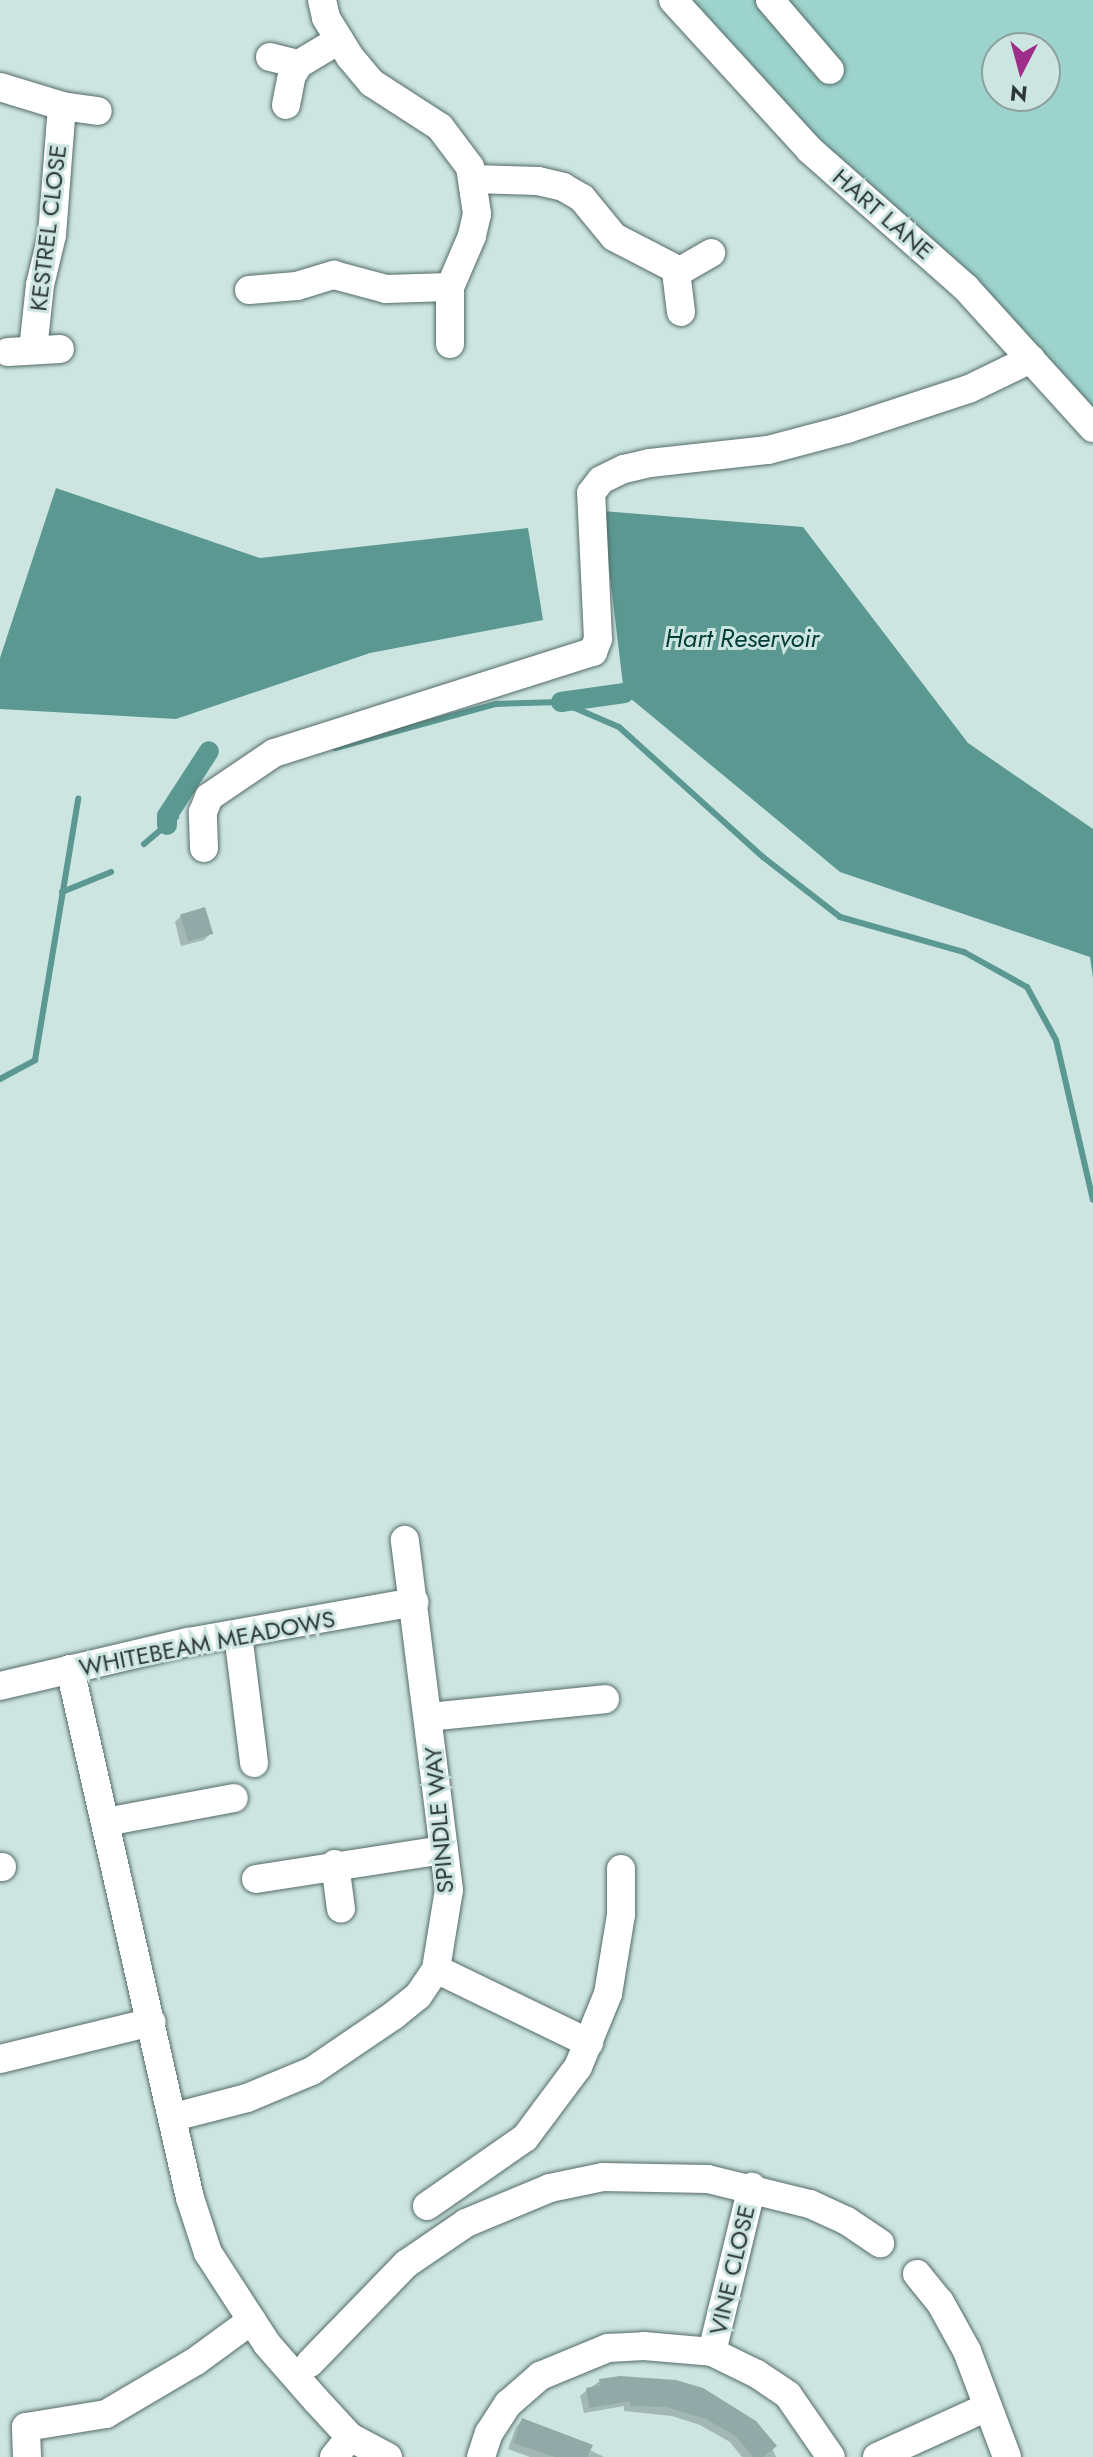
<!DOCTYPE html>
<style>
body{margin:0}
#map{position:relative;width:1093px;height:2457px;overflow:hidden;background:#cce5e1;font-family:Jost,sans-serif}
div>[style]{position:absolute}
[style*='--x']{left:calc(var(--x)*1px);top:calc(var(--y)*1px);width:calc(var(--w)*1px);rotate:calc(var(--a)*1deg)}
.green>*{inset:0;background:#9cd3cc}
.water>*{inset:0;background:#5b9891}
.shadow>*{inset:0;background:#0003}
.stream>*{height:6px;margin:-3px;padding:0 3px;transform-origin:3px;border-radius:3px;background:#5b9891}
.canal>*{height:20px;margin:-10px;padding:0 10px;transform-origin:10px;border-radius:10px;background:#5b9891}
.building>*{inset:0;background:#92aaa7;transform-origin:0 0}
.roads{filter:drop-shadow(0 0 2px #556b68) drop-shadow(0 0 2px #556b68)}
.minor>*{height:28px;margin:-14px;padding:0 14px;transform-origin:14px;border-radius:14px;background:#fff}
span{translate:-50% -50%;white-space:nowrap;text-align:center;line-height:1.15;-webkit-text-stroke:6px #cce5e1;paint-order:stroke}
.street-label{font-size:24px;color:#2e3836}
.water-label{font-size:26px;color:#013d38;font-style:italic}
.north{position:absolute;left:981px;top:32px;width:80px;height:80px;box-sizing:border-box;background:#cce5e1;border:2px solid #8da09d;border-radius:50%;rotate:186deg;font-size:22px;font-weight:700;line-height:32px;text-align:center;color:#2e3836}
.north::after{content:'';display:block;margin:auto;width:28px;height:36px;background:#9f2e8a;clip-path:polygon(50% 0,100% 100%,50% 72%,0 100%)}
</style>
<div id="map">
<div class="green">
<div style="clip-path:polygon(evenodd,673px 0,1093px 0,1093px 428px,673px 0,997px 48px,1045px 48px,1045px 96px,997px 96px,997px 48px)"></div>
</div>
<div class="water">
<div style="clip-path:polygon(56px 488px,260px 558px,528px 528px,543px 620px,370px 653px,176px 719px,0 709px,0 658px)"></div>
<div style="clip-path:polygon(602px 511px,803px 527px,968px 743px,1093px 829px,1093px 978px,1090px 957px,840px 872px,624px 693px)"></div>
</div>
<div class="shadow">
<div style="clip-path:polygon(181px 916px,210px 934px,204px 940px,181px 946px,175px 922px)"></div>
<div style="clip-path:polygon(620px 2378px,772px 2448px,776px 2457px,742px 2457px,730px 2442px,700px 2425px,672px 2416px,624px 2411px,624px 2406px,584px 2413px,580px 2396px,587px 2390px,600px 2381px)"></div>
<div style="clip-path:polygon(522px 2420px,588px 2449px,604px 2457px,530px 2457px,508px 2449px,516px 2427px)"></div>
</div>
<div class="stream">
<div style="--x:335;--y:748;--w:167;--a:-15.3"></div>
<div style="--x:496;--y:704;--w:65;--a:-1.8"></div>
<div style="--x:561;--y:702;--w:63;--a:23.3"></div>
<div style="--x:619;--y:727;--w:194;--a:42.1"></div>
<div style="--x:763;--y:857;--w:98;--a:37.9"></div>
<div style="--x:840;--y:917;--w:129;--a:15.8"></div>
<div style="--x:964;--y:952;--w:72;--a:29.1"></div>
<div style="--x:1027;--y:987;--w:60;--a:61.3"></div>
<div style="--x:1056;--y:1040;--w:164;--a:77"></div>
<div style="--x:144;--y:844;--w:42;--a:-40.2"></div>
<div style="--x:62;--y:892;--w:53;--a:-22.2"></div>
<div style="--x:0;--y:1079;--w:40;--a:-28"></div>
<div style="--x:35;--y:1060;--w:265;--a:-80.6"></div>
</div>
<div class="canal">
<div style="--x:561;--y:702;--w:64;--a:-8.1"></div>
<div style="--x:167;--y:825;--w:9;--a:-90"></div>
<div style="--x:167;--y:816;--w:77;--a:-57.1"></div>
</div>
<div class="building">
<div style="left:205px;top:907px;width:28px;height:26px;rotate:73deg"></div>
<div style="clip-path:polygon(620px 2376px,676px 2380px,703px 2388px,756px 2421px,777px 2446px,763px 2457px,753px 2457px,736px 2436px,706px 2419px,666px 2407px,630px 2406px,630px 2401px,589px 2408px,586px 2388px,600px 2385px,599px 2379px)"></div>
<div style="clip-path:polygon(522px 2418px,593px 2445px,587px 2457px,555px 2457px,513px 2443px)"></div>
</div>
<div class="roads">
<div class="minor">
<div style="--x:322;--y:0;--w:18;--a:77"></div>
<div style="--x:326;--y:18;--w:46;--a:58.4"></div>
<div style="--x:350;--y:57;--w:34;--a:50"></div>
<div style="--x:372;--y:83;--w:81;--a:32.9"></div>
<div style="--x:440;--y:127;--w:50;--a:53.1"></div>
<div style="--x:470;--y:167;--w:48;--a:81.5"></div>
<div style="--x:477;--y:214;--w:23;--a:103"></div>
<div style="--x:472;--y:236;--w:56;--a:113.3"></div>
<div style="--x:450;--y:287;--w:57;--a:90"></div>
<div style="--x:673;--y:0;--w:203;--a:47.6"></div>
<div style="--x:810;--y:150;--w:208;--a:41.5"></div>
<div style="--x:966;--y:288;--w:189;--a:47.8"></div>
<div style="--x:770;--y:0;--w:92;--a:49.4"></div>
<div style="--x:270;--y:57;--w:30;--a:14"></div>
<div style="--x:0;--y:87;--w:65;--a:17"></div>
<div style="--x:62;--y:106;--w:36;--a:8"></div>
<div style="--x:286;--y:105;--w:31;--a:-79"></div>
<div style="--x:292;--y:75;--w:13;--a:-58"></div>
<div style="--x:299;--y:64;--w:47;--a:-31"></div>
<div style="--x:473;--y:179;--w:65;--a:1.8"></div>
<div style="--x:538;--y:181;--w:26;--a:13"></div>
<div style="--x:563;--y:187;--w:22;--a:30"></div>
<div style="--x:582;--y:198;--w:50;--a:50.6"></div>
<div style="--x:614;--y:237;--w:74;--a:27.3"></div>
<div style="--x:249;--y:290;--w:48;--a:-4.8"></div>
<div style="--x:297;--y:286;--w:39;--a:-17"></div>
<div style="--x:334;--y:275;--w:54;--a:15.1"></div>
<div style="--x:386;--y:289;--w:64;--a:-1.8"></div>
<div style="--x:681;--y:312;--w:35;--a:-97"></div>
<div style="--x:677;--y:277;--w:7;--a:-63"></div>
<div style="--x:680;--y:271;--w:36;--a:-30"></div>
<div style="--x:33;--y:350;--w:65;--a:-83.9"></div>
<div style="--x:40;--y:285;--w:51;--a:-76.5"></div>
<div style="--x:52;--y:235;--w:129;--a:-85.6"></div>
<div style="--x:8;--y:352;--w:52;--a:-3.3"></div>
<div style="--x:204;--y:848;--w:36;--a:-92"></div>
<div style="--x:203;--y:812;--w:16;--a:-68"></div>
<div style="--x:209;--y:797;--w:78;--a:-34.1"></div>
<div style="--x:274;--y:753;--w:335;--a:-17.6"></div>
<div style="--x:593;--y:652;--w:14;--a:-69"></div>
<div style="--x:598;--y:639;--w:146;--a:-92.7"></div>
<div style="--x:591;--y:493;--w:16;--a:-52"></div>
<div style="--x:601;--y:480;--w:25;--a:-26"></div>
<div style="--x:624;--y:469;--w:27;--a:-13"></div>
<div style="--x:650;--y:463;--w:119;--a:-6.3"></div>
<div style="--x:768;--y:450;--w:82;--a:-14.9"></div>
<div style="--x:847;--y:429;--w:128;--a:-18.2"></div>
<div style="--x:969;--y:389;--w:69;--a:-25.8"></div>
<div style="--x:238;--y:1634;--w:130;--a:82.9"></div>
<div style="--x:70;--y:1669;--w:542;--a:77.22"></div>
<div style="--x:190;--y:2198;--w:58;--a:71.9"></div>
<div style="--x:208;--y:2253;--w:108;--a:57"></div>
<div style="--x:267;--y:2344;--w:74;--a:48.8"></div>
<div style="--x:316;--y:2400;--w:50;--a:47.4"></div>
<div style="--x:350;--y:2437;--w:43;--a:27.8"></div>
<div style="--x:0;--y:1686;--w:193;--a:-13.2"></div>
<div style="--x:188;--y:1642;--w:230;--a:-10"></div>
<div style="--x:429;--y:1717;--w:177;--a:-5.8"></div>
<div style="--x:106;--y:1822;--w:130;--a:-10.6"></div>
<div style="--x:335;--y:1864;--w:45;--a:82.4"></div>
<div style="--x:0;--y:1867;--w:2;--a:0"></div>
<div style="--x:256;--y:1879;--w:190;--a:-8.8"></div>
<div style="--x:436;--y:1969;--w:170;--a:25.8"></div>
<div style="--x:0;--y:2059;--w:156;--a:-13.7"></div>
<div style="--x:174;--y:2117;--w:75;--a:-14.6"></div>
<div style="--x:247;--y:2098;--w:70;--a:-22.6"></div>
<div style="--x:312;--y:2071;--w:98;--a:-34.2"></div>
<div style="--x:393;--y:2016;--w:32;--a:-39"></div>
<div style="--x:418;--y:1996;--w:32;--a:-56"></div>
<div style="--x:436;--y:1969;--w:80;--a:-80.7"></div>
<div style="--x:449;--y:1890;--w:353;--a:-97.2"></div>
<div style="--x:427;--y:2206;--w:119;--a:-34.8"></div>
<div style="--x:525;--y:2138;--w:89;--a:-53.3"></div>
<div style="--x:578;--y:2067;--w:79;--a:-67.7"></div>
<div style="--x:608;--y:1994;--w:80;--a:-80.7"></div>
<div style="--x:621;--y:1915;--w:46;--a:-90"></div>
<div style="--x:917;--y:2274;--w:36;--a:51"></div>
<div style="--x:940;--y:2302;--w:56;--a:61.1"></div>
<div style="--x:967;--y:2351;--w:113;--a:69.3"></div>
<div style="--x:712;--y:2352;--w:170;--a:-76.4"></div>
<div style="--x:310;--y:2363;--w:138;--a:-45.9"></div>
<div style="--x:406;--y:2264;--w:73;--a:-34.3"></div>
<div style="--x:466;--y:2223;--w:91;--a:-22.6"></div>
<div style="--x:550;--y:2188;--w:54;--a:-11.7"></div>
<div style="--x:603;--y:2177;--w:105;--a:1.1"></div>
<div style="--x:708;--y:2179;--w:105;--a:13.8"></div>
<div style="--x:810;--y:2204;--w:41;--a:24.7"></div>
<div style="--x:847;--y:2221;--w:40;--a:34"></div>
<div style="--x:27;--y:2457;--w:30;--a:-92"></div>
<div style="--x:26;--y:2427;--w:81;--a:-9.2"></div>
<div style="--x:106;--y:2414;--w:104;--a:-30.5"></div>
<div style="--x:196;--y:2361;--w:69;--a:-36.2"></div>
<div style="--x:334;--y:2457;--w:26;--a:-51"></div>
<div style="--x:481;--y:2457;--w:25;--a:-72"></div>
<div style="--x:489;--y:2433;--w:35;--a:-57"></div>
<div style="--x:508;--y:2404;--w:43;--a:-41.2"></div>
<div style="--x:540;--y:2376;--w:74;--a:-22.4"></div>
<div style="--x:608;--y:2348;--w:36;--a:-3"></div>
<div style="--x:644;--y:2346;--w:68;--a:5"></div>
<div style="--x:712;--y:2352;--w:50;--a:26.1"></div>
<div style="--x:757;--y:2374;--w:37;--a:34"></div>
<div style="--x:788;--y:2395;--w:75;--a:55.3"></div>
<div style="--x:877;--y:2457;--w:121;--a:-24.4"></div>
</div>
</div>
<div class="street-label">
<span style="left:883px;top:214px;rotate:41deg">HART LANE</span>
<span style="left:48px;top:228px;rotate:-83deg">KESTREL CLOSE</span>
<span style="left:207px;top:1643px;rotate:-11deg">WHITEBEAM MEADOWS</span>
<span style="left:439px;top:1820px;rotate:-95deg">SPINDLE WAY</span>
<span style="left:732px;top:2270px;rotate:-77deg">VINE CLOSE</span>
</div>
<div class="water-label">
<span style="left:742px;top:639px">Hart Reservoir</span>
</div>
<div class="north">N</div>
</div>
